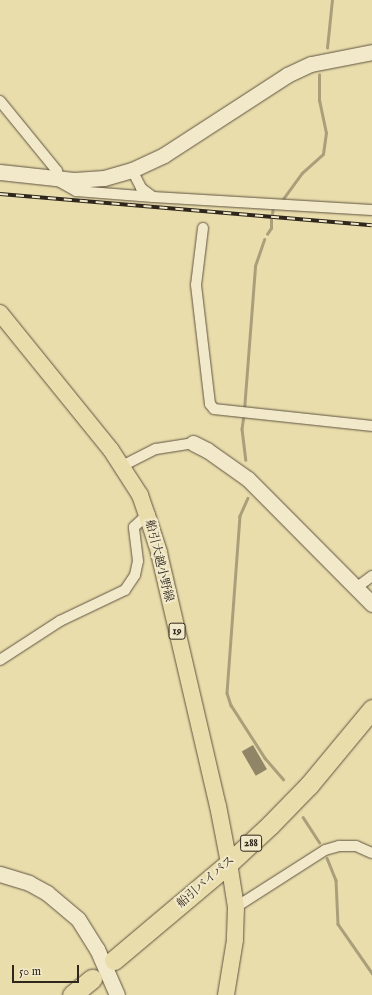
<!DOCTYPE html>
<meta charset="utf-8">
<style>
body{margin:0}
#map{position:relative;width:372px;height:995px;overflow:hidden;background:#eaddac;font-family:"IM FELL English","Noto Serif JP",serif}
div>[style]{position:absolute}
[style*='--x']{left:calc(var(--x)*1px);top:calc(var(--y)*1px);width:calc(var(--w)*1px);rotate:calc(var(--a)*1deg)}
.stream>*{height:2.5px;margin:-1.25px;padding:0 1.25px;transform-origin:1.25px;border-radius:1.25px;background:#aa9f7b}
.building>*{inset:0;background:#908567;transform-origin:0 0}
.roads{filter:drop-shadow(0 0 1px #5e5440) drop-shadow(0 0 1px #5e5440)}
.street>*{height:10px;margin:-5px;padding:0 5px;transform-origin:5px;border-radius:5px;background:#f1e9c9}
.secondary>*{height:15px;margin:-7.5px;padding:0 7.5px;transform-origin:7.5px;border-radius:7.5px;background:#f1e9c9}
.primary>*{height:16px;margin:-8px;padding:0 8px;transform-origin:8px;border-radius:8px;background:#eaddac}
.highway>*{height:19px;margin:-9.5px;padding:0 9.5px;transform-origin:9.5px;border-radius:9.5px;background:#eaddac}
.rail>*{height:4px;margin-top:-2px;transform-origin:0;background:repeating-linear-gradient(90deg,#f1e9c9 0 8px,#2f261c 0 16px);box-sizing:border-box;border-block:1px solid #2f261c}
span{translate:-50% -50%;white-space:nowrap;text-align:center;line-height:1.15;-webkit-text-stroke:4px #f1e9c9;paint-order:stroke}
.shield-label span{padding:1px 3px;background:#f1e9c9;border:1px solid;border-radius:3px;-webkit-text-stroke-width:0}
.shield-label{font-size:11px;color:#2f261c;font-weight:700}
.street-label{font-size:12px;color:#2f261c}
.scale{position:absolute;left:12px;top:965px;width:67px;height:18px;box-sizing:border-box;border:2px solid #2f261c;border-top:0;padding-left:5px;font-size:12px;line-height:14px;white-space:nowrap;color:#2f261c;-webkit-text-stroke:3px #f1e9c9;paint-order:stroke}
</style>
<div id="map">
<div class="stream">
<div style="--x:327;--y:48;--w:48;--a:-84.1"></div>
<div style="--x:283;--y:199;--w:32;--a:-54"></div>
<div style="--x:302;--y:173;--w:28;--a:-42"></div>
<div style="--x:323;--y:154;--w:21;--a:-82"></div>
<div style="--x:326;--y:133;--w:33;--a:-102"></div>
<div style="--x:319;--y:101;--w:26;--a:-90"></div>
<div style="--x:272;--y:214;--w:6;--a:-81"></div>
<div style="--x:267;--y:234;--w:7;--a:-56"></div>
<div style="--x:271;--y:228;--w:8;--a:-90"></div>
<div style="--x:244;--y:410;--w:144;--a:-85.6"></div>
<div style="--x:255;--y:266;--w:28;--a:-71"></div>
<div style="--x:244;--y:415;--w:14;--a:98"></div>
<div style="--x:242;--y:429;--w:31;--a:83"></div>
<div style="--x:248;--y:498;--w:20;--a:114"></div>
<div style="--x:240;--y:516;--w:177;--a:94.2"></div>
<div style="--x:227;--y:693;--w:13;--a:72"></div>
<div style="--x:231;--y:705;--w:63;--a:57.3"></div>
<div style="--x:265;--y:758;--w:28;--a:49"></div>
<div style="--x:303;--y:817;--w:30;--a:57"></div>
<div style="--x:327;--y:858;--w:24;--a:68"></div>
<div style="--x:336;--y:880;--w:44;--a:87.4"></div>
<div style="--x:338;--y:924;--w:60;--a:55.2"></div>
</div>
<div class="building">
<div style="left:253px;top:745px;width:28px;height:13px;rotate:60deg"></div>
</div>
<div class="roads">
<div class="street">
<div style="--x:0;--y:101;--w:90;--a:50.8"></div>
<div style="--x:57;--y:171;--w:8;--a:76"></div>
<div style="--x:132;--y:170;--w:20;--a:63"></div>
<div style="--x:141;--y:188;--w:15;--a:37"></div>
<div style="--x:153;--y:197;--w:219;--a:3.4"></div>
<div style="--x:58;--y:181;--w:21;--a:29"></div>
<div style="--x:76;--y:191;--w:77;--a:4.5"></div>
<div style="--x:203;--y:228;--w:57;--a:97"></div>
<div style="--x:196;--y:285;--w:120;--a:83.3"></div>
<div style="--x:210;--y:404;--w:6;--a:51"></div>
<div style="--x:214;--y:409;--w:159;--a:6.1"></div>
<div style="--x:122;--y:466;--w:38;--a:-27"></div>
<div style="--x:156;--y:449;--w:37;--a:-9"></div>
<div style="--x:356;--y:588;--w:20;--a:-37"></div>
<div style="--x:0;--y:660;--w:72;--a:-33"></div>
<div style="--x:60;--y:621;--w:72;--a:-25.5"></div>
<div style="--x:125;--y:590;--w:18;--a:-56"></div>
<div style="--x:135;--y:575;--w:14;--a:-78"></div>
<div style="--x:138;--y:561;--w:34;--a:-97"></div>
<div style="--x:134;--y:527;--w:18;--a:-43"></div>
<div style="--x:236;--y:907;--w:106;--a:-32.6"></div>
<div style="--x:325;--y:850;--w:15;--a:-16"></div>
<div style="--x:339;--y:846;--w:17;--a:0"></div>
<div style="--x:356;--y:846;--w:17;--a:24"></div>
</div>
<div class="secondary">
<div style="--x:0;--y:172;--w:74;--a:6.2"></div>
<div style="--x:74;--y:180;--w:30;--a:-4"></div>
<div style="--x:104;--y:178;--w:29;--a:-16"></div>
<div style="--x:132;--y:170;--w:35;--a:-25"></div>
<div style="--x:164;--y:155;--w:147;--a:-33"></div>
<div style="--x:287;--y:75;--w:26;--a:-25"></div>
<div style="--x:311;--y:64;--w:62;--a:-11.1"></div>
<div style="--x:193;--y:443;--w:16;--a:27"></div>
<div style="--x:207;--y:450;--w:50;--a:35.3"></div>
<div style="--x:248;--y:479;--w:176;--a:45.2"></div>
<div style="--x:0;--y:874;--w:30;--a:17"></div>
<div style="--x:29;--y:883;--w:21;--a:29"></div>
<div style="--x:47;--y:893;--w:40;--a:40"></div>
<div style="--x:78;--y:919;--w:36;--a:58"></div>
<div style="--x:97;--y:949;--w:50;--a:66.5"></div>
</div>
<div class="primary">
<div style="--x:0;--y:313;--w:176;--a:51"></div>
<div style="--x:111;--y:450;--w:54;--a:57.2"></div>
<div style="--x:140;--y:495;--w:21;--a:71"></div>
<div style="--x:147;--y:515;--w:40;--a:72"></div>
<div style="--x:159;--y:553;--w:260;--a:76.9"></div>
<div style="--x:218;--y:806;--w:58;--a:79.1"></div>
<div style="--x:229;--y:863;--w:45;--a:81"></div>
<div style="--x:236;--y:907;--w:33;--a:92"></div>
<div style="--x:235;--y:940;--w:56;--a:99.3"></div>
</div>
<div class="highway">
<div style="--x:114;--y:960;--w:150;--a:-40.1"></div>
<div style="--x:229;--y:863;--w:56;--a:-42.8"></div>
<div style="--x:270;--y:825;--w:56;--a:-45.7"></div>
<div style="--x:309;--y:785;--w:99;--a:-50.3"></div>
<div style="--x:72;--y:995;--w:26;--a:-39"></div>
</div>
</div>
<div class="rail">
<div style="--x:0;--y:194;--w:373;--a:4.8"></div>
</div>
<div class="shield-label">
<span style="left:177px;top:631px">19</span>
<span style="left:251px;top:843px">288</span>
</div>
<div class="street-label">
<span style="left:159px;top:561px;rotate:76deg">船引大越小野線</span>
<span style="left:206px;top:882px;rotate:-41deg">船引バイパス</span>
</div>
<div class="scale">50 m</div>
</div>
